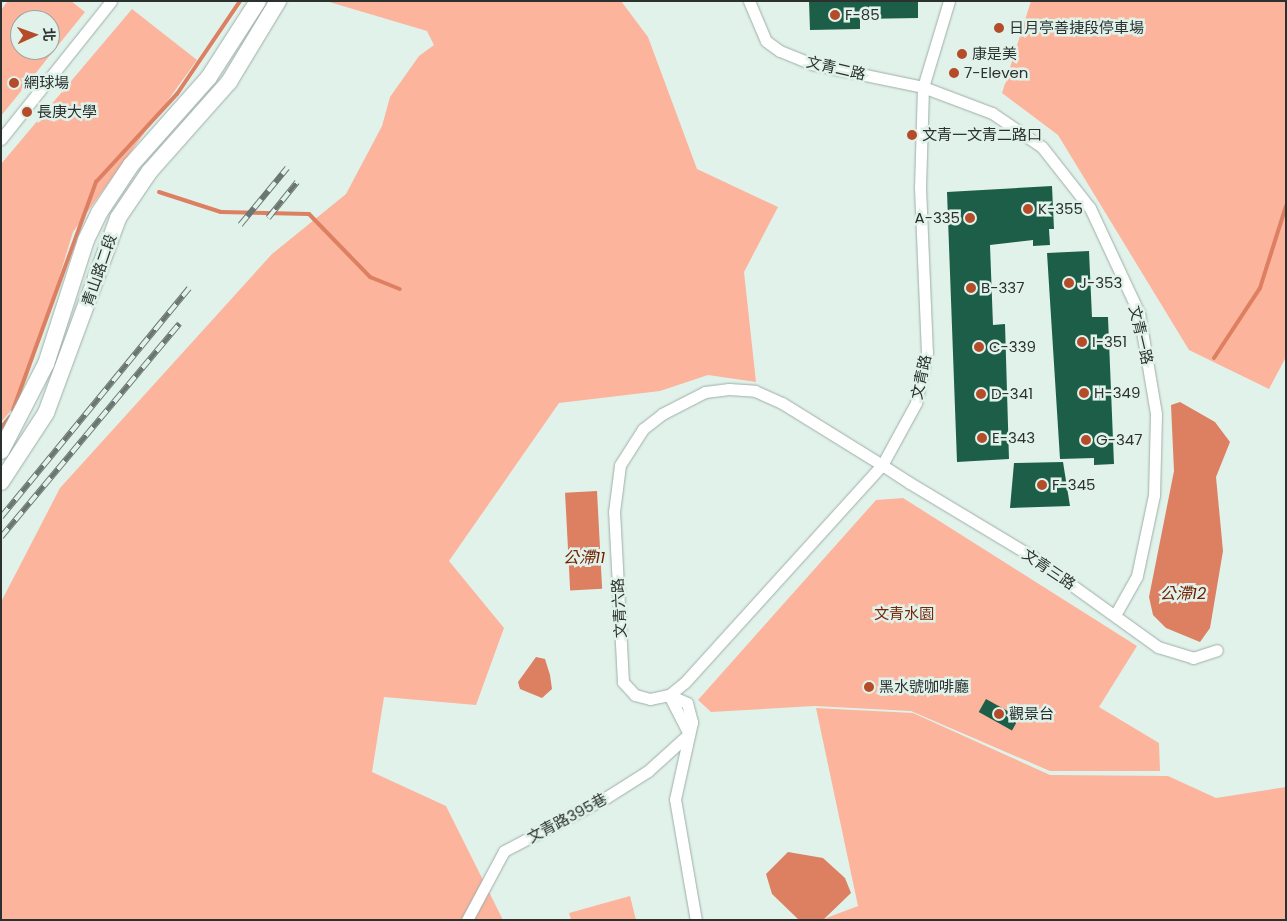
<!DOCTYPE html>
<meta charset="utf-8">
<style>
body{margin:0}
#map{position:relative;width:1287px;height:921px;overflow:hidden;background:#e1f2eb;font-family:Poppins,"Noto Sans TC",sans-serif}
div>[style]{position:absolute}
[style*='--x']{left:calc(var(--x)*1px);top:calc(var(--y)*1px);width:calc(var(--w)*1px);rotate:calc(var(--a)*1deg)}
.green>*{inset:0;background:#fcb49d}
.water>*{inset:0;background:#dd7f61;transform-origin:0 0}
.stream>*{height:4px;margin:-2px;padding:0 2px;transform-origin:2px;border-radius:2px;background:#dd7f61}
.building>*{inset:0;background:#1d5e49;transform-origin:0 0}
.roads{filter:drop-shadow(0 0 1px #9eaea7) drop-shadow(0 0 1px #9eaea7)}
.street>*{height:11px;margin:-5.5px;padding:0 5.5px;transform-origin:5.5px;border-radius:5.5px;background:#fff}
.secondary>*{height:16px;margin:-8px;padding:0 8px;transform-origin:8px;border-radius:8px;background:#fff}
.rail>*{height:5.5px;margin-top:-2.75px;transform-origin:0;background:repeating-linear-gradient(90deg,#e1f2eb 0 11px,#6b7571 0 22px);box-sizing:border-box;border-block:1px solid #6b7571}
.dots>*{width:14px;height:14px;translate:-50% -50%;box-sizing:border-box;border:2px solid #e1f2eb;border-radius:50%}
span{translate:-50% -50%;white-space:nowrap;text-align:center;line-height:1.15;-webkit-text-stroke:5px #e1f2eb;paint-order:stroke}
.poi-label{font-size:15px;color:#2a312e}
.left{translate:0 -50%;text-align:left}
.right{translate:-100% -50%;text-align:right}
.street-label{font-size:15px;color:#2a312e}
.park-label{font-size:15px;color:#7a2606}
.water-label{font-size:16px;color:#742100;font-style:italic}
.frame{position:absolute;inset:0;border:2px solid #2a312e;pointer-events:none}
.north{position:absolute;left:10px;top:10px;width:50px;height:50px;box-sizing:border-box;background:#e1f2eb;border:1px solid #98a59f;border-radius:50%;rotate:88deg;font-size:14px;font-weight:700;line-height:20px;text-align:center;color:#2a312e}
.north::after{content:'';display:block;margin:auto;width:18px;height:22px;background:#b44c29;clip-path:polygon(50% 0,100% 100%,50% 72%,0 100%)}
</style>
<div id="map">
<div class="green">
<div style="clip-path:polygon(evenodd,8px 1px,71px 1px,85px 12px,1px 116px,1px 10px,8px 1px,20px 20px,50px 20px,50px 50px,20px 50px,20px 20px)"></div>
<div style="clip-path:polygon(326px 1px,621px 1px,648px 37px,697px 169px,778px 207px,744px 272px,756px 382px,708px 375px,660px 391px,559px 403px,449px 561px,504px 628px,476px 705px,384px 697px,372px 772px,446px 806px,503px 920px,1px 920px,1px 602px,60px 488px,272px 254px,346px 194px,382px 126px,390px 97px,419px 56px,434px 45px,427px 31px)"></div>
<div style="clip-path:polygon(1031px 1px,1286px 1px,1286px 357px,1269px 389px,1189px 350px,1058px 135px,1002px 93px)"></div>
<div style="clip-path:polygon(132px 9px,197px 60px,73px 232px,40px 340px,15px 406px,1px 422px,1px 164px)"></div>
<div style="clip-path:polygon(903px 498px,1137px 646px,1099px 707px,1159px 743px,1160px 771px,1050px 771px,911px 711px,814px 706px,711px 712px,698px 700px,876px 500px)"></div>
<div style="clip-path:polygon(816px 708px,913px 713px,1050px 775px,1168px 776px,1216px 798px,1286px 787px,1286px 920px,821px 920px,858px 906px)"></div>
<div style="clip-path:polygon(630px 896px,636px 920px,571px 920px,569px 913px)"></div>
</div>
<div class="water">
<div style="clip-path:polygon(1180px 402px,1215px 422px,1230px 442px,1216px 477px,1223px 551px,1210px 628px,1200px 642px,1166px 628px,1153px 615px,1149px 597px,1174px 471px,1171px 405px)"></div>
<div style="left:597px;top:491px;width:98px;height:32px;rotate:87deg"></div>
<div style="clip-path:polygon(536px 657px,545px 659px,550px 675px,552px 689px,542px 698px,520px 689px,518px 682px)"></div>
<div style="clip-path:polygon(788px 852px,823px 858px,845px 878px,851px 893px,823px 920px,799px 920px,772px 894px,766px 874px)"></div>
</div>
<div class="stream">
<div style="--x:159;--y:192;--w:65;--a:17.9"></div>
<div style="--x:221;--y:212;--w:88;--a:1.3"></div>
<div style="--x:309;--y:214;--w:88;--a:45.9"></div>
<div style="--x:370;--y:277;--w:32;--a:22"></div>
<div style="--x:1214;--y:358;--w:84;--a:-56.7"></div>
<div style="--x:1260;--y:288;--w:86;--a:-72.4"></div>
<div style="--x:13;--y:410;--w:243;--a:-70"></div>
<div style="--x:96;--y:182;--w:120;--a:-47.4"></div>
<div style="--x:177;--y:94;--w:112;--a:-55.9"></div>
<div style="--x:1;--y:428;--w:14;--a:-51"></div>
</div>
<div class="building">
<div style="clip-path:polygon(809px 1px,918px 1px,918px 18px,860px 19px,860px 29px,810px 30px)"></div>
<div style="clip-path:polygon(1052px 186px,1054px 229px,1049px 229px,1050px 245px,1033px 246px,1033px 240px,990px 245px,993px 325px,1005px 324px,1009px 459px,957px 462px,947px 192px)"></div>
<div style="clip-path:polygon(1089px 251px,1092px 317px,1108px 317px,1114px 464px,1094px 465px,1094px 458px,1060px 459px,1047px 253px)"></div>
<div style="clip-path:polygon(1063px 462px,1070px 506px,1010px 508px,1014px 463px)"></div>
<div style="left:986px;top:699px;width:38px;height:15px;rotate:29deg"></div>
</div>
<div class="roads">
<div class="street">
<div style="--x:749;--y:1;--w:43;--a:67"></div>
<div style="--x:766;--y:41;--w:17;--a:36"></div>
<div style="--x:780;--y:51;--w:35;--a:22"></div>
<div style="--x:812;--y:64;--w:113;--a:11.7"></div>
<div style="--x:923;--y:87;--w:74;--a:20.6"></div>
<div style="--x:992;--y:113;--w:60;--a:34.2"></div>
<div style="--x:1042;--y:147;--w:78;--a:51.8"></div>
<div style="--x:1090;--y:208;--w:116;--a:65"></div>
<div style="--x:1139;--y:313;--w:102;--a:80.4"></div>
<div style="--x:1156;--y:414;--w:81;--a:91.4"></div>
<div style="--x:1154;--y:495;--w:83;--a:101.9"></div>
<div style="--x:1137;--y:576;--w:45;--a:119.4"></div>
<div style="--x:949;--y:1;--w:90;--a:106.8"></div>
<div style="--x:923;--y:87;--w:100;--a:91.7"></div>
<div style="--x:920;--y:187;--w:165;--a:87.6"></div>
<div style="--x:927;--y:352;--w:52;--a:102.2"></div>
<div style="--x:916;--y:403;--w:71;--a:118.7"></div>
<div style="--x:882;--y:465;--w:294;--a:132.2"></div>
<div style="--x:684;--y:683;--w:19;--a:141"></div>
<div style="--x:669;--y:695;--w:19;--a:168"></div>
<div style="--x:650;--y:699;--w:16;--a:-165"></div>
<div style="--x:635;--y:695;--w:18;--a:-133"></div>
<div style="--x:623;--y:682;--w:170;--a:-93"></div>
<div style="--x:614;--y:512;--w:47;--a:-82.7"></div>
<div style="--x:620;--y:465;--w:43;--a:-57.4"></div>
<div style="--x:643;--y:429;--w:24;--a:-38"></div>
<div style="--x:662;--y:414;--w:48;--a:-27.1"></div>
<div style="--x:705;--y:392;--w:24;--a:-7"></div>
<div style="--x:729;--y:389;--w:26;--a:4"></div>
<div style="--x:755;--y:391;--w:30;--a:24"></div>
<div style="--x:782;--y:403;--w:118;--a:31.8"></div>
<div style="--x:882;--y:465;--w:33;--a:33"></div>
<div style="--x:910;--y:483;--w:140;--a:31"></div>
<div style="--x:1030;--y:555;--w:158;--a:35.7"></div>
<div style="--x:1158;--y:647;--w:37;--a:17"></div>
<div style="--x:1193;--y:658;--w:25;--a:-18"></div>
<div style="--x:1;--y:139;--w:176;--a:-51.4"></div>
<div style="--x:669;--y:695;--w:20;--a:24"></div>
<div style="--x:687;--y:703;--w:20;--a:75"></div>
<div style="--x:692;--y:722;--w:79;--a:102.4"></div>
<div style="--x:675;--y:799;--w:123;--a:80.2"></div>
<div style="--x:669;--y:695;--w:44;--a:62.9"></div>
<div style="--x:467;--y:920;--w:78;--a:-61.8"></div>
<div style="--x:504;--y:851;--w:116;--a:-27.7"></div>
<div style="--x:607;--y:797;--w:49;--a:-32.4"></div>
<div style="--x:648;--y:771;--w:55;--a:-42.1"></div>
</div>
<div class="secondary">
<div style="--x:1;--y:451;--w:98;--a:-62.7"></div>
<div style="--x:46;--y:364;--w:130;--a:-72.1"></div>
<div style="--x:86;--y:240;--w:30;--a:-64"></div>
<div style="--x:99;--y:213;--w:58;--a:-56.3"></div>
<div style="--x:131;--y:165;--w:118;--a:-48.4"></div>
<div style="--x:209;--y:77;--w:90;--a:-57.2"></div>
<div style="--x:1;--y:482;--w:82;--a:-56.9"></div>
<div style="--x:46;--y:413;--w:208;--a:-69.7"></div>
<div style="--x:118;--y:218;--w:57;--a:-55.8"></div>
<div style="--x:150;--y:171;--w:119;--a:-48.4"></div>
<div style="--x:229;--y:82;--w:95;--a:-58.8"></div>
</div>
</div>
<div class="rail">
<div style="--x:268;--y:218;--w:46;--a:-51.1"></div>
<div style="--x:240;--y:225;--w:74;--a:-50.5"></div>
<div style="--x:1;--y:517;--w:296;--a:-50.6"></div>
<div style="--x:1;--y:537;--w:278;--a:-50.1"></div>
</div>
<div class="dots">
<div style="left:835px;top:15px;background:#b44c29"></div>
<div style="left:999px;top:28px;background:#b44c29"></div>
<div style="left:962px;top:54px;background:#b44c29"></div>
<div style="left:954px;top:73px;background:#b44c29"></div>
<div style="left:14px;top:83px;background:#b44c29"></div>
<div style="left:27px;top:112px;background:#b44c29"></div>
<div style="left:912px;top:135px;background:#b44c29"></div>
<div style="left:1028px;top:209px;background:#b44c29"></div>
<div style="left:970px;top:218px;background:#b44c29"></div>
<div style="left:1069px;top:283px;background:#b44c29"></div>
<div style="left:971px;top:288px;background:#b44c29"></div>
<div style="left:1082px;top:342px;background:#b44c29"></div>
<div style="left:979px;top:347px;background:#b44c29"></div>
<div style="left:1084px;top:393px;background:#b44c29"></div>
<div style="left:981px;top:394px;background:#b44c29"></div>
<div style="left:982px;top:438px;background:#b44c29"></div>
<div style="left:1086px;top:440px;background:#b44c29"></div>
<div style="left:1042px;top:485px;background:#b44c29"></div>
<div style="left:869px;top:687px;background:#b44c29"></div>
<div style="left:999px;top:714px;background:#b44c29"></div>
</div>
<div class="poi-label">
<span class="left" style="left:845px;top:15px">F-85</span>
<span class="left" style="left:1009px;top:28px">日月亭善捷段停車場</span>
<span class="left" style="left:972px;top:54px">康是美</span>
<span class="left" style="left:964px;top:73px">7-Eleven</span>
<span class="left" style="left:24px;top:83px">網球場</span>
<span class="left" style="left:37px;top:112px">長庚大學</span>
<span class="left" style="left:922px;top:135px">文青一文青二路口</span>
<span class="left" style="left:1038px;top:209px">K-355</span>
<span class="right" style="left:960px;top:218px">A-335</span>
<span class="left" style="left:1079px;top:283px">J-353</span>
<span class="left" style="left:981px;top:288px">B-337</span>
<span class="left" style="left:1092px;top:342px">I-351</span>
<span class="left" style="left:989px;top:347px">C-339</span>
<span class="left" style="left:1094px;top:393px">H-349</span>
<span class="left" style="left:991px;top:394px">D-341</span>
<span class="left" style="left:992px;top:438px">E-343</span>
<span class="left" style="left:1096px;top:440px">G-347</span>
<span class="left" style="left:1052px;top:485px">F-345</span>
<span class="left" style="left:879px;top:687px">黑水號咖啡廳</span>
<span class="left" style="left:1009px;top:714px">觀景台</span>
</div>
<div class="street-label">
<span style="left:836px;top:68px;rotate:13deg">文青二路</span>
<span style="left:99px;top:270px;rotate:-71deg">青山路二段</span>
<span style="left:1141px;top:335px;rotate:77deg">文青一路</span>
<span style="left:921px;top:377px;rotate:-78deg">文青路</span>
<span style="left:1049px;top:569px;rotate:34deg">文青三路</span>
<span style="left:619px;top:608px;rotate:-93deg">文青六路</span>
<span style="left:567px;top:818px;rotate:-28deg">文青路395巷</span>
</div>
<div class="park-label">
<span style="left:904px;top:614px">文青水園</span>
</div>
<div class="water-label">
<span style="left:584px;top:558px">公滯11</span>
<span style="left:1183px;top:594px">公滯12</span>
</div>
<div class="frame"></div>
<div class="north">北</div>
</div>
